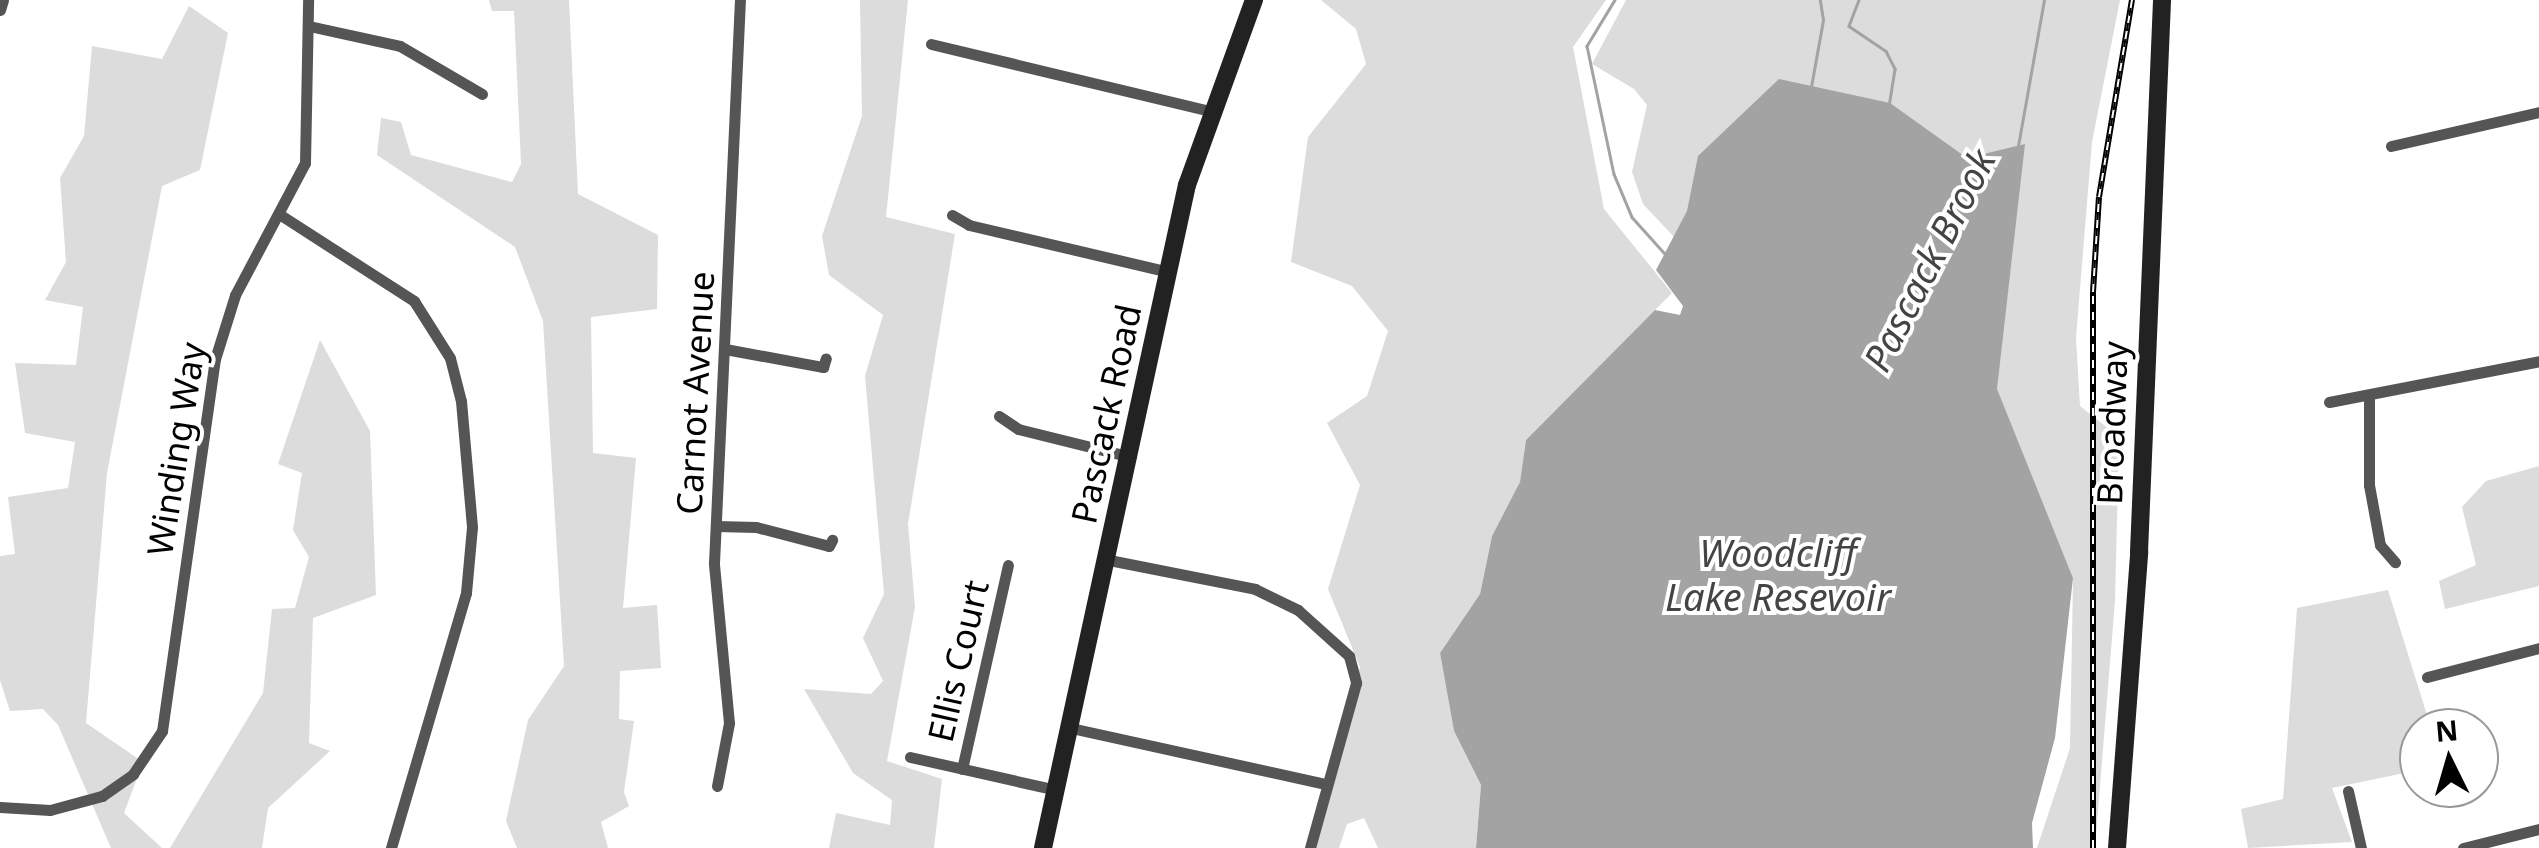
<!DOCTYPE html>
<style>
body{margin:0}
#map{position:relative;width:2539px;height:848px;overflow:hidden;background:#fff;font-family:"Noto Sans",sans-serif}
div>[style]{position:absolute}
[style*='--x']{left:calc(var(--x)*1px);top:calc(var(--y)*1px);width:calc(var(--w)*1px);rotate:calc(var(--a)*1deg)}
.green>*{inset:0;background:#dcdcdc}
.water>*{inset:0;background:#a3a3a3}
.stream>*{height:2.5px;margin:-1.25px;padding:0 1.25px;transform-origin:1.25px;border-radius:1.25px;background:#a3a3a3}
.street>*{height:11px;margin:-5.5px;padding:0 5.5px;transform-origin:5.5px;border-radius:5.5px;background:#555}
.secondary>*{height:18px;margin:-9px;padding:0 9px;transform-origin:9px;border-radius:9px;background:#222}
.rail>*{height:6px;margin-top:-3px;transform-origin:0;background:repeating-linear-gradient(90deg,#fff 0 8px,#000 0 16px);box-sizing:border-box;border-block:2px solid #000}
span{translate:-50% -50%;white-space:nowrap;text-align:center;line-height:1.15;-webkit-text-stroke:8px #fff;paint-order:stroke}
.street-label{font-size:35px;color:#000}
.water-label{font-size:38px;color:#444;font-style:italic}
.north{position:absolute;left:2399px;top:708px;width:100px;height:100px;box-sizing:border-box;background:#fff;border:2px solid #999;border-radius:50%;rotate:355deg;font-size:28px;font-weight:700;line-height:40px;text-align:center;color:#000}
.north::after{content:'';display:block;margin:auto;width:35px;height:45px;background:#000;clip-path:polygon(50% 0,100% 100%,50% 72%,0 100%)}
</style>
<div id="map">
<div class="green">
<div style="clip-path:polygon(489px 0,569px 0,578px 194px,658px 235px,657px 309px,591px 317px,593px 453px,636px 458px,623px 608px,657px 605px,661px 668px,620px 671px,619px 719px,634px 721px,624px 792px,629px 806px,601px 822px,608px 848px,517px 848px,506px 821px,528px 720px,564px 666px,543px 321px,515px 247px,377px 155px,381px 118px,401px 122px,411px 155px,512px 182px,521px 164px,514px 11px,492px 11px)"></div>
<div style="clip-path:polygon(860px 0,908px 0,886px 217px,955px 234px,908px 524px,915px 607px,887px 761px,942px 779px,934px 848px,829px 848px,836px 813px,890px 825px,892px 800px,853px 773px,804px 689px,871px 694px,883px 681px,863px 638px,884px 594px,865px 376px,883px 315px,829px 275px,822px 236px,862px 116px)"></div>
<div style="clip-path:polygon(1321px 0,1606px 0,1573px 47px,1604px 209px,1672px 293px,1526px 440px,1520px 483px,1492px 536px,1480px 594px,1440px 653px,1454px 731px,1481px 785px,1476px 848px,1378px 848px,1364px 818px,1347px 824px,1339px 848px,1314px 848px,1360px 667px,1328px 589px,1360px 485px,1327px 423px,1367px 396px,1388px 331px,1352px 286px,1291px 262px,1308px 137px,1366px 64px,1356px 29px)"></div>
<div style="clip-path:polygon(1626px 0,2120px 0,2092px 142px,2076px 338px,2080px 406px,2119px 437px,2115px 601px,2095px 848px,2037px 848px,2070px 748px,2073px 578px,1996px 389px,2013px 249px,1709px 274px,1643px 204px,1632px 172px,1647px 105px,1634px 89px,1592px 64px)"></div>
<div style="clip-path:polygon(189px 6px,228px 33px,200px 170px,162px 186px,107px 473px,86px 723px,143px 762px,124px 813px,162px 848px,111px 848px,58px 725px,43px 709px,10px 711px,0 680px,0 556px,15px 554px,8px 497px,68px 488px,75px 442px,25px 433px,15px 363px,76px 365px,83px 307px,45px 300px,66px 262px,60px 178px,84px 136px,92px 46px,162px 59px)"></div>
<div style="clip-path:polygon(320px 340px,370px 431px,376px 595px,313px 618px,309px 743px,330px 751px,268px 808px,262px 848px,170px 848px,263px 693px,272px 609px,295px 608px,309px 557px,293px 530px,302px 473px,278px 464px)"></div>
<div style="clip-path:polygon(2539px 466px,2539px 586px,2445px 609px,2439px 581px,2476px 565px,2462px 507px,2486px 481px)"></div>
<div style="clip-path:polygon(2388px 590px,2431px 728px,2419px 728px,2419px 770px,2332px 788px,2352px 842px,2248px 848px,2241px 809px,2283px 799px,2297px 608px)"></div>
</div>
<div class="water">
<div style="clip-path:polygon(1779px 79px,1890px 103px,1967px 158px,2025px 144px,1997px 389px,2073px 578px,2055px 738px,2032px 823px,2033px 848px,1476px 848px,1481px 785px,1454px 731px,1440px 653px,1480px 594px,1492px 536px,1520px 482px,1526px 440px,1655px 310px,1680px 315px,1683px 306px,1656px 270px,1687px 211px,1698px 156px)"></div>
</div>
<div class="stream">
<div style="--x:1615;--y:0;--w:54;--a:121.3"></div>
<div style="--x:1587;--y:46;--w:131;--a:78.1"></div>
<div style="--x:1614;--y:174;--w:47;--a:67.3"></div>
<div style="--x:1632;--y:217;--w:52;--a:48.1"></div>
<div style="--x:1859;--y:0;--w:28;--a:111"></div>
<div style="--x:1849;--y:26;--w:45;--a:34"></div>
<div style="--x:1886;--y:51;--w:20;--a:63"></div>
<div style="--x:1895;--y:69;--w:33;--a:99"></div>
<div style="--x:1811;--y:87;--w:68;--a:-79.8"></div>
<div style="--x:1823;--y:20;--w:20;--a:-99"></div>
<div style="--x:2018;--y:146;--w:148;--a:-79.9"></div>
</div>
<div class="street">
<div style="--x:0;--y:10;--w:10;--a:-73"></div>
<div style="--x:309;--y:26;--w:93;--a:12.4"></div>
<div style="--x:400;--y:46;--w:95;--a:30.3"></div>
<div style="--x:931;--y:44;--w:288;--a:13.5"></div>
<div style="--x:2391;--y:146;--w:152;--a:-12.9"></div>
<div style="--x:279;--y:214;--w:161;--a:32.8"></div>
<div style="--x:414;--y:301;--w:67;--a:57.7"></div>
<div style="--x:450;--y:358;--w:44;--a:75.7"></div>
<div style="--x:461;--y:401;--w:126;--a:85"></div>
<div style="--x:472;--y:527;--w:66;--a:95.2"></div>
<div style="--x:466;--y:593;--w:266;--a:106.4"></div>
<div style="--x:952;--y:215;--w:20;--a:30"></div>
<div style="--x:969;--y:225;--w:205;--a:13.2"></div>
<div style="--x:725;--y:349;--w:100;--a:10.4"></div>
<div style="--x:823;--y:367;--w:9;--a:-72"></div>
<div style="--x:2369;--y:397;--w:88;--a:90"></div>
<div style="--x:2369;--y:485;--w:61;--a:79.6"></div>
<div style="--x:2380;--y:545;--w:23;--a:49"></div>
<div style="--x:2329;--y:402;--w:214;--a:-11"></div>
<div style="--x:999;--y:416;--w:23;--a:34"></div>
<div style="--x:1018;--y:429;--w:116;--a:13.9"></div>
<div style="--x:716;--y:526;--w:40;--a:1.4"></div>
<div style="--x:756;--y:527;--w:75;--a:14.6"></div>
<div style="--x:829;--y:546;--w:7;--a:-63"></div>
<div style="--x:1109;--y:560;--w:149;--a:11.2"></div>
<div style="--x:1255;--y:589;--w:48;--a:26"></div>
<div style="--x:1298;--y:610;--w:69;--a:42"></div>
<div style="--x:1349;--y:656;--w:28;--a:75"></div>
<div style="--x:1356;--y:683;--w:171;--a:105.6"></div>
<div style="--x:2427;--y:677;--w:116;--a:-14.5"></div>
<div style="--x:1071;--y:728;--w:261;--a:12.4"></div>
<div style="--x:910;--y:757;--w:151;--a:12.7"></div>
<div style="--x:962;--y:769;--w:209;--a:-77.3"></div>
<div style="--x:717;--y:786;--w:64;--a:-79.2"></div>
<div style="--x:729;--y:723;--w:161;--a:-95.4"></div>
<div style="--x:714;--y:563;--w:564;--a:-87.36"></div>
<div style="--x:2348;--y:791;--w:58;--a:77.2"></div>
<div style="--x:0;--y:807;--w:50;--a:3.4"></div>
<div style="--x:50;--y:810;--w:54;--a:-15.1"></div>
<div style="--x:102;--y:796;--w:38;--a:-35"></div>
<div style="--x:133;--y:774;--w:52;--a:-56"></div>
<div style="--x:162;--y:731;--w:376;--a:-81.9"></div>
<div style="--x:215;--y:359;--w:67;--a:-72.6"></div>
<div style="--x:235;--y:295;--w:149;--a:-62.1"></div>
<div style="--x:305;--y:163;--w:163;--a:-88.9"></div>
<div style="--x:2463;--y:848;--w:78;--a:-14"></div>
</div>
<div class="secondary">
<div style="--x:1043;--y:848;--w:678;--a:-77.75"></div>
<div style="--x:1187;--y:185;--w:197;--a:-70.1"></div>
<div style="--x:2117;--y:848;--w:297;--a:-85.7"></div>
<div style="--x:2139;--y:552;--w:552;--a:-87.61"></div>
</div>
<div class="rail">
<div style="--x:2093;--y:848;--w:556;--a:-90"></div>
<div style="--x:2093;--y:292;--w:95;--a:-86.4"></div>
<div style="--x:2099;--y:197;--w:200;--a:-80.5"></div>
</div>
<div class="street-label">
<span style="left:695px;top:393px;rotate:-87deg">Carnot Avenue</span>
<span style="left:1106px;top:414px;rotate:-78deg">Pascack Road</span>
<span style="left:2112px;top:423px;rotate:-88deg">Broadway</span>
<span style="left:176px;top:449px;rotate:-81deg">Winding Way</span>
<span style="left:958px;top:661px;rotate:-77deg">Ellis Court</span>
</div>
<div class="water-label">
<span style="left:1929px;top:260px;rotate:-63deg">Pascack Brook</span>
<span style="left:1778px;top:575px">Woodcliff<br>Lake Resevoir</span>
</div>
<div class="north">N</div>
</div>
